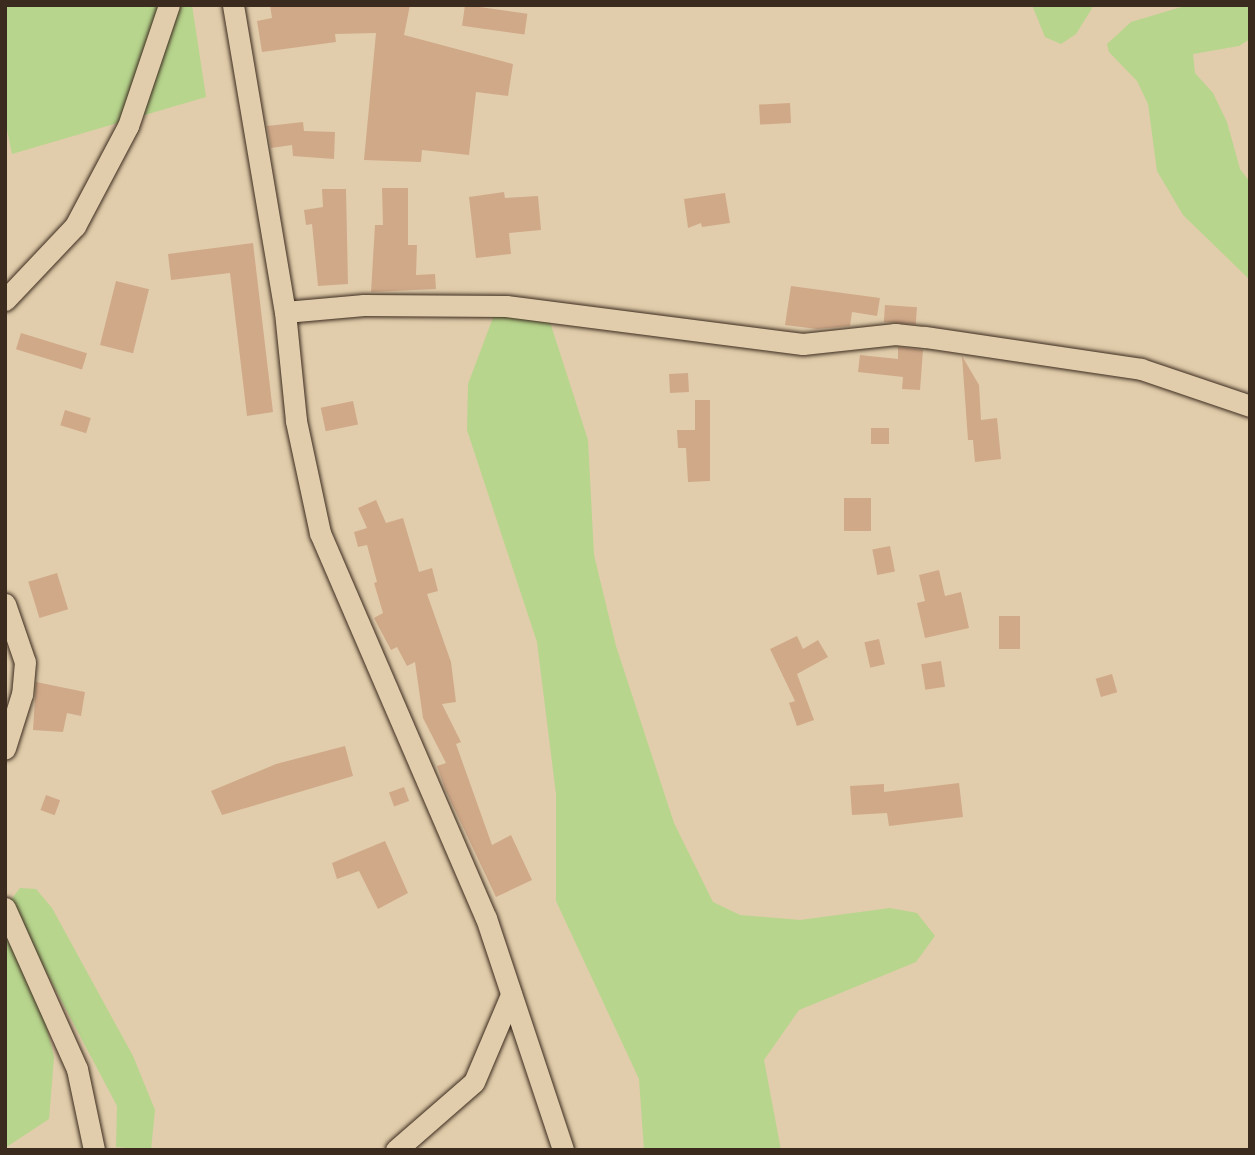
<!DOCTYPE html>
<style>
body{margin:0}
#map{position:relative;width:1255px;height:1155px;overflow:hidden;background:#e1cdab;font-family:"Balsamiq Sans",sans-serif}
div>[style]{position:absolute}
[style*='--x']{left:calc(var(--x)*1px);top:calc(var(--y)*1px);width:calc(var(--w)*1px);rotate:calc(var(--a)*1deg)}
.green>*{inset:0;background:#b7d58d}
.building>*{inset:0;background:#d0a989;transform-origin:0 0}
.roads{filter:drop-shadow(0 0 2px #3b2a1e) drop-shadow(0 0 2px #3b2a1e)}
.street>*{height:21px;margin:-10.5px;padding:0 10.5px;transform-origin:10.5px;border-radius:10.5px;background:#e1cdab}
span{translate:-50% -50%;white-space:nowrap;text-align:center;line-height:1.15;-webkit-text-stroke:6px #e1cdab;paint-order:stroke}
.frame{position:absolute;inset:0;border:7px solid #3b2a1e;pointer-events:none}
</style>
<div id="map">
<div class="green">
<div style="clip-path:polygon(5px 5px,192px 5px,206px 97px,12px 154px,5px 120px)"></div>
<div style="clip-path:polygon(1032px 5px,1094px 5px,1076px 34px,1061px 44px,1045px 37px)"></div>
<div style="clip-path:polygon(1188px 5px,1250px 5px,1250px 39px,1239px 46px,1193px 54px,1195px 73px,1213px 93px,1227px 122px,1240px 169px,1250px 182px,1250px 280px,1183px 215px,1157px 171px,1148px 104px,1137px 81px,1109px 52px,1107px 44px,1131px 22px)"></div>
<div style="clip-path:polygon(494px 315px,549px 319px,588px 440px,594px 555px,616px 646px,674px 823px,713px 902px,740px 915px,800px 920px,890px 908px,917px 913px,935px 936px,916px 962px,799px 1010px,764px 1060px,781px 1150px,644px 1150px,639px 1079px,556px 901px,556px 794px,537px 642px,467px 430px,468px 384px)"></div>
<div style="clip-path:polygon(20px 888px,36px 889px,52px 908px,133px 1056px,155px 1110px,151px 1150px,116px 1147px,117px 1106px,13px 909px,10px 901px)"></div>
<div style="clip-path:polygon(5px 927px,40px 1000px,54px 1057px,49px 1119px,5px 1148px)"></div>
</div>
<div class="building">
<div style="clip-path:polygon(270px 5px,410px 5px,404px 35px,513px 64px,508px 96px,476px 92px,469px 155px,422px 150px,421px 162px,364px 160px,376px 33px,335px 34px,336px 42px,262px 52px,257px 21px,272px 18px)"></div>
<div style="left:465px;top:5px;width:63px;height:21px;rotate:8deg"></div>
<div style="left:790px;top:103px;width:20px;height:31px;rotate:87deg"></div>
<div style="clip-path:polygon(303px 122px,304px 131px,335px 132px,334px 159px,293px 156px,292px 145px,271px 148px,267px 126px)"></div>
<div style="clip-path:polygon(382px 188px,408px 188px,408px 245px,417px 245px,416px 275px,435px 274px,436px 289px,371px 292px,375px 225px,383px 225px)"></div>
<div style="clip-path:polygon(322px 189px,346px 189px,348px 284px,318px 286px,312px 224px,306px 225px,304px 210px,323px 207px)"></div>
<div style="clip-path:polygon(504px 192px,505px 198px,538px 196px,541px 230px,509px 233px,511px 254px,476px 258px,469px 197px)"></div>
<div style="clip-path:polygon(725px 193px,730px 223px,702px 227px,701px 223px,688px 228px,684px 199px)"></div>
<div style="clip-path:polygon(253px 243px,273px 412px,247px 416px,230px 273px,171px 280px,168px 254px)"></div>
<div style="left:116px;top:281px;width:34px;height:66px;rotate:14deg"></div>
<div style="clip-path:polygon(791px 286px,880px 298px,877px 316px,852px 312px,850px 326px,817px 329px,785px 325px)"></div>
<div style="left:885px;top:305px;width:32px;height:17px;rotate:4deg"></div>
<div style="left:21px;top:333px;width:69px;height:17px;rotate:17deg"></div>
<div style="clip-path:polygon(898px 347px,923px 350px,920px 390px,902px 389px,903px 377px,858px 372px,860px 355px,898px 359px)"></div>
<div style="clip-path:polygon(962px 356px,979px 385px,981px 420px,997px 418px,1001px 459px,975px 462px,973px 440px,968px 440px)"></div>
<div style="left:688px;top:373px;width:19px;height:19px;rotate:87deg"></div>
<div style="clip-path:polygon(695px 400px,710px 400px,710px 481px,688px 482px,686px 448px,678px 448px,677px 430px,695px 430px)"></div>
<div style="left:353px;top:401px;width:24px;height:33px;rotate:78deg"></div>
<div style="left:65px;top:410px;width:27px;height:16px;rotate:17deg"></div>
<div style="left:871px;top:428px;width:18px;height:16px"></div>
<div style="left:844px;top:498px;width:27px;height:33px"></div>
<div style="clip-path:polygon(376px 500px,386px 523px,403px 518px,419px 572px,432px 568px,438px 591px,427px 594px,451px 662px,456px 702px,442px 704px,461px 742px,456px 744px,492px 845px,511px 835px,532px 880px,496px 897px,446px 791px,437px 766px,446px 763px,423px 718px,415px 662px,407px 666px,397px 647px,391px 650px,374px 618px,383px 613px,374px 583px,377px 582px,367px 545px,358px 547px,354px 532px,367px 528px,358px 508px)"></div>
<div style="left:890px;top:546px;width:26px;height:18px;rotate:79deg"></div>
<div style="clip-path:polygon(939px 570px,945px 596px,961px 592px,969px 628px,925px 638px,917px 603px,925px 601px,919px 575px)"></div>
<div style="left:57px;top:573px;width:38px;height:30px;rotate:73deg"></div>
<div style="left:999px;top:616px;width:21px;height:33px"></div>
<div style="clip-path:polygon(797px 636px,803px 649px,818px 640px,828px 657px,797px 674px,814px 720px,797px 726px,789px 703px,795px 701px,770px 649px)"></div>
<div style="left:879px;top:639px;width:26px;height:15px;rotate:77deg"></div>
<div style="left:941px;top:661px;width:26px;height:20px;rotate:81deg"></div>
<div style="left:1112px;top:674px;width:19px;height:17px;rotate:74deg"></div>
<div style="clip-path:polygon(36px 682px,85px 692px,81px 716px,67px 713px,63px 732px,33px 730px)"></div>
<div style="clip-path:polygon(345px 746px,353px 776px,222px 815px,211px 791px,276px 764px)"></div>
<div style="clip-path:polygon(959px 783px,963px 817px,889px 826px,887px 813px,852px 815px,850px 786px,884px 784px,884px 792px)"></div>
<div style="left:404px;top:787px;width:15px;height:16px;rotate:70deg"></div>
<div style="left:46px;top:795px;width:15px;height:16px;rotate:20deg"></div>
<div style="clip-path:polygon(385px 841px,408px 893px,378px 909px,359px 871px,337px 879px,332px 863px)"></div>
</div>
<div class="roads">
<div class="street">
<div style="--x:233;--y:5;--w:311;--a:80.4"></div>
<div style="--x:285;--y:312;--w:110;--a:84.2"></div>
<div style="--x:296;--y:421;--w:115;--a:77.9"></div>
<div style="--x:320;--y:533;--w:419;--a:66.7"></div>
<div style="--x:486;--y:918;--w:244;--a:71.6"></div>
<div style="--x:5;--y:300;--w:102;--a:-46.6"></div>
<div style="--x:75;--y:226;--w:113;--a:-62.1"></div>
<div style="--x:128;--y:126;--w:128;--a:-71.3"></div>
<div style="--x:285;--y:312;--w:79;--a:-5.1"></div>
<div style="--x:364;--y:305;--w:142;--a:0.4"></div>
<div style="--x:506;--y:306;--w:299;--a:7.3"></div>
<div style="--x:803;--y:344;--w:93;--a:-6.2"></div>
<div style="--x:895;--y:334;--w:30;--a:6"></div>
<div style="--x:925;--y:337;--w:218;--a:8.4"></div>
<div style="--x:1141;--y:369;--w:115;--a:18.7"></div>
<div style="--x:5;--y:604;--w:61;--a:71"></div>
<div style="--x:25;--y:662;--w:32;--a:95"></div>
<div style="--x:22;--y:694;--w:57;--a:107.5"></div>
<div style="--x:5;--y:908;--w:176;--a:65.9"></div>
<div style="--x:77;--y:1069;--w:83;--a:78.1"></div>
<div style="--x:396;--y:1150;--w:103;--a:-41.1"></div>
<div style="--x:474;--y:1082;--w:95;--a:-67"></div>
</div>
</div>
<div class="frame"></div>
</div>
